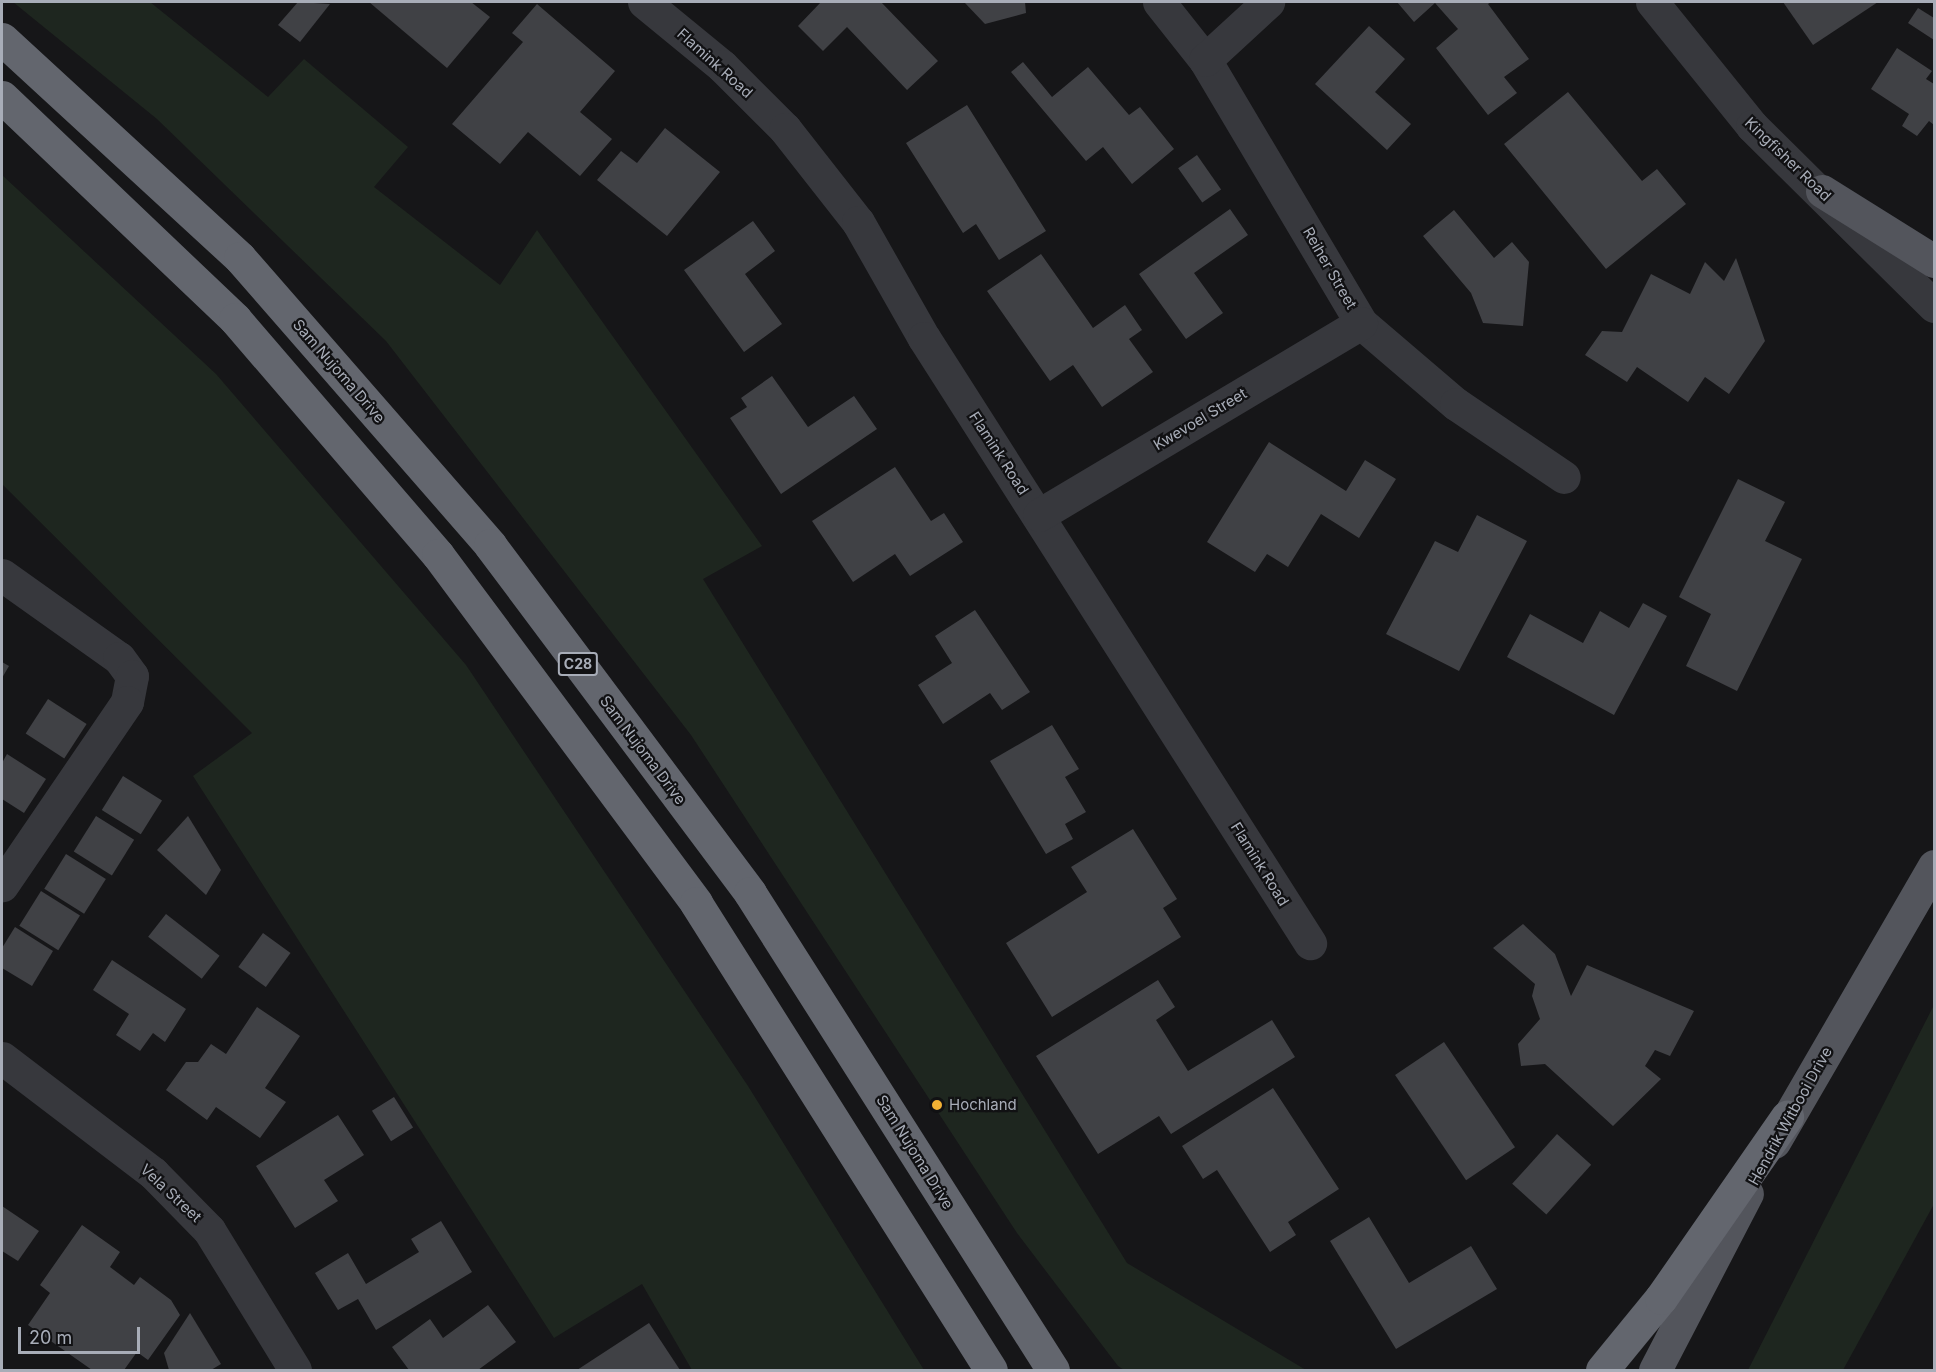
<!DOCTYPE html>
<style>
body{margin:0}
#map{position:relative;width:1936px;height:1372px;overflow:hidden;background:#161618;font-family:Inter,sans-serif}
div>[style]{position:absolute}
[style*='--x']{left:calc(var(--x)*1px);top:calc(var(--y)*1px);width:calc(var(--w)*1px);rotate:calc(var(--a)*1deg)}
.green>*{inset:0;background:#1e261f}
.building>*{inset:0;background:#404145;transform-origin:0 0}
.minor>*{height:33px;margin:-16.5px;padding:0 16.5px;transform-origin:16.5px;border-radius:16.5px;background:#37383d}
.major>*{height:33px;margin:-16.5px;padding:0 16.5px;transform-origin:16.5px;border-radius:16.5px;background:#53555c}
.highway>*{height:33px;margin:-16.5px;padding:0 16.5px;transform-origin:16.5px;border-radius:16.5px;background:#63666e}
.dots>*{width:16px;height:16px;translate:-50% -50%;box-sizing:border-box;border:3px solid #111113;border-radius:50%}
span{translate:-50% -50%;white-space:nowrap;text-align:center;line-height:1.15;-webkit-text-stroke:4.5px #111113;paint-order:stroke}
.shield-label span{padding:2px 4px;background:#111113;border:2px solid;border-radius:4px;-webkit-text-stroke-width:0}
.shield-label{font-size:14px;color:#a8adb8;font-weight:700}
.street-label{font-size:15px;color:#a8adb8}
.poi-label{font-size:15px;color:#a8adb8}
.left{translate:0 -50%;text-align:left}
.frame{position:absolute;inset:0;border:3px solid #a8adb8;pointer-events:none}
.scale{position:absolute;left:18px;top:1327px;width:122px;height:27px;box-sizing:border-box;border:3px solid #a8adb8;border-top:0;padding-left:8px;font-size:18px;line-height:21px;white-space:nowrap;color:#a8adb8;-webkit-text-stroke:4px #111113;paint-order:stroke}
</style>
<div id="map">
<div class="green">
<div style="clip-path:polygon(13px 2px,150px 2px,268px 97px,304px 59px,408px 147px,374px 187px,500px 285px,537px 230px,762px 546px,703px 579px,1127px 1263px,1306px 1370px,1124px 1370px,1118px 1366px,1017px 1233px,691px 735px,386px 341px,157px 119px)"></div>
<div style="clip-path:polygon(2px 175px,216px 374px,466px 665px,748px 1086px,924px 1370px,692px 1370px,642px 1284px,554px 1338px,193px 776px,252px 733px,2px 484px)"></div>
<div style="clip-path:polygon(1934px 1005px,1934px 1204px,1843px 1370px,1748px 1370px)"></div>
</div>
<div class="building">
<div style="clip-path:polygon(298px 2px,330px 4px,300px 42px,278px 25px)"></div>
<div style="clip-path:polygon(369px 2px,471px 2px,490px 17px,447px 68px)"></div>
<div style="clip-path:polygon(821px 2px,881px 2px,938px 61px,907px 90px,847px 27px,823px 51px,798px 26px)"></div>
<div style="clip-path:polygon(964px 2px,1025px 2px,1026px 13px,985px 24px)"></div>
<div style="clip-path:polygon(1397px 2px,1491px 2px,1488px 4px,1529px 59px,1504px 77px,1517px 93px,1488px 115px,1436px 48px,1458px 29px,1435px 3px,1414px 22px)"></div>
<div style="clip-path:polygon(1783px 2px,1878px 2px,1813px 45px)"></div>
<div style="clip-path:polygon(537px 4px,615px 71px,580px 112px,612px 139px,580px 176px,528px 132px,500px 164px,452px 124px,523px 42px,512px 33px)"></div>
<div style="clip-path:polygon(1918px 8px,1934px 18px,1934px 40px,1908px 23px)"></div>
<div style="clip-path:polygon(1369px 26px,1405px 59px,1375px 92px,1411px 124px,1387px 150px,1315px 84px)"></div>
<div style="clip-path:polygon(1897px 48px,1932px 71px,1926px 79px,1934px 84px,1934px 125px,1929px 121px,1917px 136px,1902px 126px,1909px 114px,1871px 89px)"></div>
<div style="clip-path:polygon(1023px 62px,1052px 97px,1088px 67px,1129px 115px,1140px 107px,1174px 149px,1132px 184px,1103px 147px,1086px 161px,1011px 72px)"></div>
<div style="clip-path:polygon(1568px 92px,1642px 181px,1657px 169px,1686px 204px,1606px 269px,1504px 144px)"></div>
<div style="clip-path:polygon(967px 105px,1046px 231px,999px 260px,976px 224px,963px 233px,906px 143px)"></div>
<div style="clip-path:polygon(665px 128px,720px 172px,667px 236px,597px 180px,621px 151px,637px 163px)"></div>
<div style="left:1197px;top:155px;width:42px;height:23px;rotate:55deg"></div>
<div style="clip-path:polygon(1230px 209px,1248px 235px,1194px 273px,1223px 313px,1186px 339px,1139px 274px)"></div>
<div style="clip-path:polygon(1454px 210px,1494px 258px,1512px 242px,1529px 262px,1523px 326px,1483px 323px,1471px 293px,1423px 236px)"></div>
<div style="clip-path:polygon(753px 221px,775px 251px,745px 274px,782px 324px,744px 352px,684px 270px)"></div>
<div style="clip-path:polygon(1041px 254px,1093px 328px,1125px 305px,1142px 330px,1129px 339px,1153px 372px,1102px 407px,1073px 365px,1050px 381px,987px 291px)"></div>
<div style="clip-path:polygon(1736px 258px,1765px 341px,1729px 394px,1705px 377px,1688px 402px,1637px 367px,1627px 382px,1585px 355px,1602px 331px,1622px 332px,1651px 274px,1690px 294px,1705px 262px,1724px 281px)"></div>
<div style="clip-path:polygon(772px 376px,808px 427px,854px 396px,877px 429px,781px 494px,730px 418px,747px 407px,741px 398px)"></div>
<div style="clip-path:polygon(1269px 442px,1346px 491px,1365px 460px,1396px 479px,1359px 538px,1321px 514px,1288px 567px,1267px 554px,1255px 572px,1207px 542px)"></div>
<div style="clip-path:polygon(895px 467px,931px 521px,944px 513px,963px 542px,910px 576px,895px 554px,853px 582px,812px 521px)"></div>
<div style="clip-path:polygon(1738px 479px,1785px 502px,1765px 541px,1802px 559px,1737px 691px,1686px 666px,1711px 614px,1679px 597px)"></div>
<div style="clip-path:polygon(1477px 515px,1527px 541px,1459px 671px,1386px 634px,1435px 541px,1458px 552px)"></div>
<div style="clip-path:polygon(1643px 603px,1667px 616px,1614px 715px,1507px 657px,1530px 614px,1583px 643px,1600px 611px,1629px 628px)"></div>
<div style="clip-path:polygon(975px 610px,1030px 692px,1002px 710px,990px 693px,943px 724px,918px 685px,952px 663px,935px 636px)"></div>
<div style="clip-path:polygon(2px 662px,9px 666px,2px 678px)"></div>
<div style="left:48px;top:699px;width:46px;height:41px;rotate:33deg"></div>
<div style="clip-path:polygon(1052px 725px,1079px 769px,1065px 777px,1086px 812px,1065px 824px,1073px 839px,1046px 854px,990px 761px)"></div>
<div style="clip-path:polygon(7px 754px,46px 779px,24px 813px,2px 799px,2px 763px)"></div>
<div style="left:123px;top:776px;width:46px;height:40px;rotate:32deg"></div>
<div style="left:96px;top:816px;width:45px;height:42px;rotate:32deg"></div>
<div style="clip-path:polygon(188px 816px,221px 870px,206px 895px,157px 850px)"></div>
<div style="clip-path:polygon(1133px 829px,1177px 899px,1163px 908px,1181px 937px,1052px 1017px,1006px 943px,1087px 892px,1071px 867px)"></div>
<div style="left:66px;top:854px;width:47px;height:41px;rotate:32deg"></div>
<div style="left:41px;top:891px;width:46px;height:41px;rotate:32deg"></div>
<div style="left:166px;top:914px;width:68px;height:29px;rotate:38deg"></div>
<div style="clip-path:polygon(1523px 924px,1555px 954px,1571px 996px,1587px 965px,1694px 1011px,1670px 1056px,1655px 1050px,1645px 1066px,1661px 1079px,1613px 1126px,1545px 1064px,1521px 1066px,1518px 1044px,1540px 1019px,1532px 996px,1535px 984px,1493px 948px)"></div>
<div style="clip-path:polygon(15px 927px,53px 951px,32px 986px,2px 968px,2px 948px)"></div>
<div style="left:263px;top:933px;width:34px;height:42px;rotate:36deg"></div>
<div style="clip-path:polygon(112px 960px,186px 1009px,165px 1042px,153px 1033px,140px 1051px,116px 1035px,129px 1014px,93px 990px)"></div>
<div style="clip-path:polygon(1158px 980px,1175px 1007px,1156px 1020px,1188px 1071px,1272px 1020px,1295px 1057px,1171px 1134px,1159px 1116px,1098px 1154px,1036px 1056px)"></div>
<div style="clip-path:polygon(257px 1007px,300px 1036px,265px 1088px,286px 1102px,260px 1138px,216px 1107px,207px 1120px,166px 1090px,186px 1062px,198px 1062px,211px 1044px,226px 1054px)"></div>
<div style="left:1444px;top:1042px;width:127px;height:59px;rotate:56deg"></div>
<div style="clip-path:polygon(1273px 1088px,1339px 1189px,1288px 1222px,1296px 1235px,1270px 1252px,1217px 1170px,1203px 1179px,1182px 1146px)"></div>
<div style="left:394px;top:1097px;width:36px;height:26px;rotate:58deg"></div>
<div style="clip-path:polygon(338px 1115px,364px 1155px,324px 1180px,338px 1201px,295px 1228px,256px 1166px)"></div>
<div style="left:1557px;top:1134px;width:46px;height:67px;rotate:42deg"></div>
<div style="clip-path:polygon(2px 1206px,39px 1231px,18px 1261px,2px 1251px)"></div>
<div style="clip-path:polygon(1369px 1217px,1409px 1283px,1471px 1246px,1497px 1289px,1396px 1349px,1330px 1241px)"></div>
<div style="clip-path:polygon(441px 1221px,472px 1272px,376px 1330px,358px 1299px,338px 1310px,315px 1273px,348px 1253px,366px 1284px,419px 1252px,411px 1239px)"></div>
<div style="clip-path:polygon(82px 1225px,120px 1252px,110px 1267px,134px 1285px,140px 1277px,171px 1300px,180px 1315px,148px 1360px,137px 1352px,124px 1370px,92px 1370px,28px 1325px,50px 1293px,40px 1285px)"></div>
<div style="clip-path:polygon(488px 1305px,516px 1342px,478px 1370px,409px 1370px,392px 1347px,430px 1319px,443px 1338px)"></div>
<div style="clip-path:polygon(190px 1313px,221px 1364px,211px 1370px,169px 1370px,164px 1353px)"></div>
<div style="clip-path:polygon(649px 1323px,680px 1370px,577px 1370px)"></div>
</div>
<div class="minor">
<div style="--x:644;--y:2;--w:101;--a:39.4"></div>
<div style="--x:722;--y:66;--w:89;--a:45"></div>
<div style="--x:785;--y:129;--w:118;--a:51.9"></div>
<div style="--x:858;--y:222;--w:133;--a:60.4"></div>
<div style="--x:924;--y:338;--w:718;--a:57.46"></div>
<div style="--x:1159;--y:2;--w:74;--a:51.6"></div>
<div style="--x:1205;--y:60;--w:306;--a:59.3"></div>
<div style="--x:1361;--y:323;--w:125;--a:40.5"></div>
<div style="--x:1456;--y:404;--w:130;--a:34.1"></div>
<div style="--x:1652;--y:2;--w:159;--a:51.1"></div>
<div style="--x:1752;--y:126;--w:256;--a:44.7"></div>
<div style="--x:1205;--y:60;--w:86;--a:-42.6"></div>
<div style="--x:1039;--y:515;--w:375;--a:-30.8"></div>
<div style="--x:2;--y:575;--w:143;--a:35.4"></div>
<div style="--x:119;--y:658;--w:22;--a:54"></div>
<div style="--x:132;--y:676;--w:26;--a:101"></div>
<div style="--x:127;--y:702;--w:222;--a:124.3"></div>
<div style="--x:2;--y:1058;--w:190;--a:37.3"></div>
<div style="--x:153;--y:1173;--w:80;--a:45.5"></div>
<div style="--x:209;--y:1230;--w:164;--a:58.4"></div>
</div>
<div class="major">
<div style="--x:1822;--y:191;--w:132;--a:32"></div>
<div style="--x:1774;--y:1142;--w:319;--a:-59.9"></div>
<div style="--x:1655;--y:1370;--w:199;--a:-62.5"></div>
</div>
<div class="highway">
<div style="--x:2;--y:39;--w:323;--a:42.6"></div>
<div style="--x:240;--y:258;--w:381;--a:48.9"></div>
<div style="--x:490;--y:545;--w:434;--a:53.2"></div>
<div style="--x:750;--y:893;--w:565;--a:57.58"></div>
<div style="--x:2;--y:97;--w:322;--a:43.6"></div>
<div style="--x:235;--y:319;--w:311;--a:49.3"></div>
<div style="--x:438;--y:555;--w:433;--a:53.4"></div>
<div style="--x:696;--y:903;--w:552;--a:57.72"></div>
<div style="--x:1602;--y:1370;--w:93;--a:-50.7"></div>
<div style="--x:1661;--y:1298;--w:221;--a:-55.2"></div>
</div>
<div class="dots">
<div style="left:937px;top:1105px;background:#f2b134"></div>
</div>
<div class="shield-label">
<span style="left:578px;top:664px">C28</span>
</div>
<div class="street-label">
<span style="left:715px;top:63px;rotate:42deg">Flamink Road</span>
<span style="left:1788px;top:159px;rotate:44deg">Kingfisher Road</span>
<span style="left:1330px;top:268px;rotate:60deg">Reiher Street</span>
<span style="left:339px;top:371px;rotate:49deg">Sam Nujoma Drive</span>
<span style="left:1200px;top:419px;rotate:-31deg">Kwevoel Street</span>
<span style="left:999px;top:453px;rotate:57deg">Flamink Road</span>
<span style="left:643px;top:750px;rotate:53deg">Sam Nujoma Drive</span>
<span style="left:1260px;top:864px;rotate:58deg">Flamink Road</span>
<span style="left:1790px;top:1116px;rotate:-61deg">Hendrik Witbooi Drive</span>
<span style="left:915px;top:1152px;rotate:58deg">Sam Nujoma Drive</span>
<span style="left:171px;top:1193px;rotate:43deg">Vela Street</span>
</div>
<div class="poi-label">
<span class="left" style="left:949px;top:1105px">Hochland</span>
</div>
<div class="frame"></div>
<div class="scale">20 m</div>
</div>
